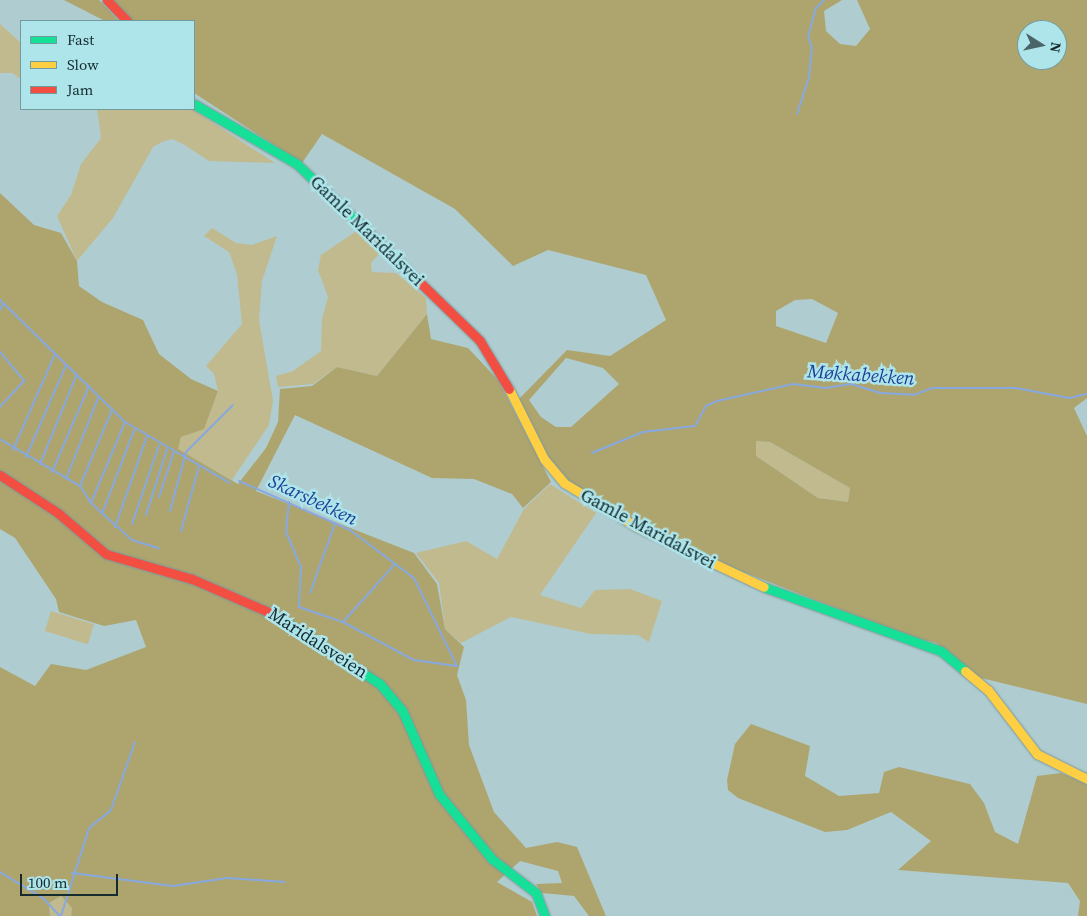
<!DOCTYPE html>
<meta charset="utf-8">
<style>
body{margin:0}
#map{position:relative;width:1087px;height:916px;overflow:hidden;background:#afcdd0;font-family:"Source Serif 4",serif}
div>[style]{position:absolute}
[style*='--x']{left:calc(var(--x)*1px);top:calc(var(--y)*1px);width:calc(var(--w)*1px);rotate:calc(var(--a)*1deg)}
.green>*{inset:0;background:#c1ba8e;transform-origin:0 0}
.forest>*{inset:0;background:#aea56e}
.stream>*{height:2px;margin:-1px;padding:0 1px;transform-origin:1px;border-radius:1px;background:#87a9e0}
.roads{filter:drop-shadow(0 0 1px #7f9698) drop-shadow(0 0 1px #7f9698)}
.fast>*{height:9px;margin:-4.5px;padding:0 4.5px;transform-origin:4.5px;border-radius:4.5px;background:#16e098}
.slow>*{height:9px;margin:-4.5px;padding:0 4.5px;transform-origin:4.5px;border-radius:4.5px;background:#ffcf43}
.jam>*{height:9px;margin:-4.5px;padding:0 4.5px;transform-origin:4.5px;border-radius:4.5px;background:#f24e42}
span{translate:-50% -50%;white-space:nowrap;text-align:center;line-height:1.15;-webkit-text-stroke:5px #aee5eb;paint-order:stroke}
.street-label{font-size:18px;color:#152b2e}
.water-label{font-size:19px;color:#1d3f98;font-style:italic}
.legend{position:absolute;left:20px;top:20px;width:175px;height:90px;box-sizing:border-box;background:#aee5eb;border:1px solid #719b9f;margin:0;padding:6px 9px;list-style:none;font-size:15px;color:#152b2e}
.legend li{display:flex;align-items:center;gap:10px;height:25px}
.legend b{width:25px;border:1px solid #719b9f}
.north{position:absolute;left:1017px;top:20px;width:50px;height:50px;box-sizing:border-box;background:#aee5eb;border:1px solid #719b9f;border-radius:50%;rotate:100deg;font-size:14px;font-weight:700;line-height:20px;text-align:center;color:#152b2e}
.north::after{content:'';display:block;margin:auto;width:18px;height:22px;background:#4b6467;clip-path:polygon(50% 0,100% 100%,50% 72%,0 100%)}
.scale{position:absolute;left:20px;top:874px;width:98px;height:22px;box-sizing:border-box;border:2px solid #152b2e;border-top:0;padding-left:6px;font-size:15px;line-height:18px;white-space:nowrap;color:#152b2e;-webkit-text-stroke:4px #aee5eb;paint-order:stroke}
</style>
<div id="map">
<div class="green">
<div style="clip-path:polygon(0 24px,21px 43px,21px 79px,12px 73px,0 73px)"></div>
<div style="clip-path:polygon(97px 109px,192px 109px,275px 163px,209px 161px,183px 144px,172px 139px,162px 142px,153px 147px,113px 218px,77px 261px,57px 216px,71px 195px,81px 164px,101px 138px)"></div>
<div style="clip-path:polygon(212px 228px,236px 243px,252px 245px,277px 236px,262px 281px,259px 320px,273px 401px,269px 425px,232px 480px,177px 449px,181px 437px,204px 428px,218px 391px,214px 374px,206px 366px,242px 324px,237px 274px,229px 252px,204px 236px)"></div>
<div style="clip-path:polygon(358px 230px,379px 254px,371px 263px,372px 272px,396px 273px,426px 298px,427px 314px,377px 376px,337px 367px,313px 384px,278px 387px,276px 376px,293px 371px,321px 351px,322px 319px,328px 297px,318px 270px,321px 255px)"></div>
<div style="clip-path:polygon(756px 441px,770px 442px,850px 488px,848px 502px,818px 498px,756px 456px)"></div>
<div style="clip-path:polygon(550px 484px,596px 513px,540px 595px,581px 608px,595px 590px,630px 589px,662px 601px,649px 642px,638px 635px,591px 634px,511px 617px,461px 643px,445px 629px,439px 583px,416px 553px,466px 541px,497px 559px,524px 509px)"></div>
<div style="left:51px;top:611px;width:45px;height:21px;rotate:17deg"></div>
<div style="clip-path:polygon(61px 896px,72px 908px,71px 916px,50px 916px,49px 903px)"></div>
</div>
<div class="forest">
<div style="clip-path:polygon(64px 0,99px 0,119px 21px,105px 21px)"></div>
<div style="clip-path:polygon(evenodd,108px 0,842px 0,824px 11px,826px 31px,840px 44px,856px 46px,870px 29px,857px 0,1087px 0,1087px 398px,1074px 408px,1087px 436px,1087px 704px,977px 677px,936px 643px,905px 635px,718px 562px,557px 480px,518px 400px,567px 350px,610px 356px,666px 320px,646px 275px,548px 250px,513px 266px,455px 209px,322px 134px,302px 163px,194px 93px,194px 21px,127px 21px,108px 0,1027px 30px,1057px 30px,1057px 60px,1027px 60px,1027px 30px,108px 0,812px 299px,838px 313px,826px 343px,776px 326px,776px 311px,795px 300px,812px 299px,108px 0,566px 358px,603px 368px,619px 384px,571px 427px,556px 427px,541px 417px,529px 400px,566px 358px,108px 0,756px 441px,770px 442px,850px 488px,848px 502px,818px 498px,756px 456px,756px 441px)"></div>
<div style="clip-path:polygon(0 193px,34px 225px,61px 233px,77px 261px,79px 286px,102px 302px,143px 320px,159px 354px,191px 379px,218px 391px,204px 429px,181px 437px,178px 449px,238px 484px,266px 448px,278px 422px,280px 389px,312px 386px,337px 367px,377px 376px,427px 314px,431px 339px,468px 348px,498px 380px,551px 482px,523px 508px,512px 494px,474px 479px,432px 478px,295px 415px,256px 491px,414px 553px,437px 584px,445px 629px,464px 647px,457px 675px,466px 700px,469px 745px,494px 812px,526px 848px,557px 842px,577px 847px,606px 916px,589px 916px,574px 896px,542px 893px,536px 884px,562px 883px,558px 871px,520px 861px,497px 882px,532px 902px,537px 916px,71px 916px,72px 908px,61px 896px,49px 903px,50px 916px,0 916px,0 667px,35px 686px,51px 664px,86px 670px,146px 647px,136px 620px,104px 626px,59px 612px,56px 599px,15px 538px,0 529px)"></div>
<div style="clip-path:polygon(751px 724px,810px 746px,805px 776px,839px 796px,879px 793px,884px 772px,899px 767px,970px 784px,984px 803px,995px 832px,1018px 844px,1037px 776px,1061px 773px,1087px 784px,1087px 916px,1078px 916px,1080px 901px,1068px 883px,898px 870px,931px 841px,891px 812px,847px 830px,825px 832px,738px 798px,728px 790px,727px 780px,735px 744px)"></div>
</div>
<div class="stream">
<div style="--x:797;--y:114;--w:40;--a:-72"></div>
<div style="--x:809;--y:76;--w:28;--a:-84"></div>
<div style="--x:812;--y:48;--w:12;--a:-110"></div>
<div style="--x:808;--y:37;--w:30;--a:-75"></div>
<div style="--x:816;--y:8;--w:11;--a:-45"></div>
<div style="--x:0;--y:300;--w:175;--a:44.3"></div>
<div style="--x:125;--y:422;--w:121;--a:30.2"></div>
<div style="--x:0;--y:310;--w:7;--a:-63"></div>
<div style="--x:0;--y:352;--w:38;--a:50"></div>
<div style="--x:24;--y:381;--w:35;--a:133"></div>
<div style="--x:0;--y:439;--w:93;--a:30.4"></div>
<div style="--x:80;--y:486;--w:20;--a:57"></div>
<div style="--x:91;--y:503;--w:55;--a:42.1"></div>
<div style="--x:132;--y:540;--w:28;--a:17"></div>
<div style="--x:13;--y:450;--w:103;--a:-66.4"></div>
<div style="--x:592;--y:453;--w:55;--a:-22.4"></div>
<div style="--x:643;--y:432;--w:52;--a:-6.6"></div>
<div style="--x:695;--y:426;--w:23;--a:-61"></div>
<div style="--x:706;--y:406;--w:12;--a:-24"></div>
<div style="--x:717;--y:401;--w:78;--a:-12.6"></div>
<div style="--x:793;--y:384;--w:33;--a:7"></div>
<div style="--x:826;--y:388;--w:25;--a:-9"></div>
<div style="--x:851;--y:384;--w:31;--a:17"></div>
<div style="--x:881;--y:393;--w:33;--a:3"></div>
<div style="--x:914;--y:395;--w:19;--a:-21"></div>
<div style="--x:932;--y:388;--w:84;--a:0"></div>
<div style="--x:1016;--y:388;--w:54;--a:10.7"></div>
<div style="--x:1069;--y:398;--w:18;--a:-13"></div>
<div style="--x:26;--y:457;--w:100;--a:-66.5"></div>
<div style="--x:40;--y:464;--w:97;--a:-67.7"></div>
<div style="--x:52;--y:472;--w:94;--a:-66.7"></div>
<div style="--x:66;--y:479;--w:87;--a:-68.4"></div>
<div style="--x:239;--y:481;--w:121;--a:23.8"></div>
<div style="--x:350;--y:530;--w:80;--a:36.9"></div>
<div style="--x:414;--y:578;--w:98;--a:64"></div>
<div style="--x:80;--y:486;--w:82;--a:-67.2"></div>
<div style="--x:159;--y:497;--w:47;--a:-71.6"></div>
<div style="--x:289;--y:502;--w:30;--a:96"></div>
<div style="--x:286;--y:532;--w:38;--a:67"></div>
<div style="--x:301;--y:567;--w:40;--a:92.9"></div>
<div style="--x:299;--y:607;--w:46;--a:18.8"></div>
<div style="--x:343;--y:622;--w:81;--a:28.2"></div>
<div style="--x:414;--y:660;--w:43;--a:7.9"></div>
<div style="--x:91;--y:503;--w:88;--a:-67.2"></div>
<div style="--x:170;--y:511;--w:61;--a:-74.8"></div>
<div style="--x:186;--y:452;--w:66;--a:-45"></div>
<div style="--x:102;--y:514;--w:90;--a:-69.1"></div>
<div style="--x:146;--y:515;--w:69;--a:-72.3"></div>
<div style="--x:132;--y:524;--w:83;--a:-71.1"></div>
<div style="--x:115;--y:527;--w:96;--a:-70.6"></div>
<div style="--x:181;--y:531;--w:67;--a:-74.5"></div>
<div style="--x:310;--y:593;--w:74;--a:-70.3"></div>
<div style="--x:343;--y:622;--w:78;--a:-48.1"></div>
<div style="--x:0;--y:872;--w:50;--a:31.2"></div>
<div style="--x:43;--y:898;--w:25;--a:47"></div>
<div style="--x:72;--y:873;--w:102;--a:7.3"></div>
<div style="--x:173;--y:886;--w:55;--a:-8.4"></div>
<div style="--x:227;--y:878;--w:58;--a:3.9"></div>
<div style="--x:61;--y:916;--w:92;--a:-72.3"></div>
<div style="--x:89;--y:828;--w:28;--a:-39"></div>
<div style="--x:111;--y:810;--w:72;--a:-70.6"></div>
</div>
<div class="roads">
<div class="fast">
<div style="--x:194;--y:104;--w:119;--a:30.2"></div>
<div style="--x:297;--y:164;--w:95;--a:43.7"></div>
<div style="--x:764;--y:587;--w:188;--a:19.9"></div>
<div style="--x:941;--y:651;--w:31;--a:40"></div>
<div style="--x:273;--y:614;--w:128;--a:33.2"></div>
<div style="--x:380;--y:684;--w:34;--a:50"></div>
<div style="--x:402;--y:710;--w:92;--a:66.2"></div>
<div style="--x:439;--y:794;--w:84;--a:50.8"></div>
<div style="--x:492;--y:859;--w:56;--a:37.7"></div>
<div style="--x:536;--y:893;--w:25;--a:69"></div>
</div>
<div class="slow">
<div style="--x:509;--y:389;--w:78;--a:63.4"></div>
<div style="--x:544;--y:459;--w:31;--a:50"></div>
<div style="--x:564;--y:483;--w:85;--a:31.1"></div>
<div style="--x:637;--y:527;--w:140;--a:25.3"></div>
<div style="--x:965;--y:671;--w:30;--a:40"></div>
<div style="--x:988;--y:690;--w:81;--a:52.6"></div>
<div style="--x:1037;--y:754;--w:56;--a:26.6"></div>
</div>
<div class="jam">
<div style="--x:107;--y:0;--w:29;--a:46"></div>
<div style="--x:366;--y:230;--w:159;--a:44.2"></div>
<div style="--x:480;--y:341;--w:56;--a:58.9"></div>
<div style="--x:0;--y:475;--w:69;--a:33.2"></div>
<div style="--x:58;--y:513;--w:63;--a:40.5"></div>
<div style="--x:106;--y:554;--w:90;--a:16.2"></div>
<div style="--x:192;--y:579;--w:88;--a:23.4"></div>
</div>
</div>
<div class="street-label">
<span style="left:367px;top:231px;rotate:44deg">Gamle Maridalsvei</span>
<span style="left:648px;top:529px;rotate:28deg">Gamle Maridalsvei</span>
<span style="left:318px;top:643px;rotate:33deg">Maridalsveien</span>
</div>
<div class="water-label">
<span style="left:861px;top:375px;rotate:4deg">Møkkabekken</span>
<span style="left:313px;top:500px;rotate:25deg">Skarsbekken</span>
</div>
<ul class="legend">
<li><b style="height:6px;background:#16e098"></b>Fast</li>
<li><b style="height:6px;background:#ffcf43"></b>Slow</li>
<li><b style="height:6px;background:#f24e42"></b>Jam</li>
</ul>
<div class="north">N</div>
<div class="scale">100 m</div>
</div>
